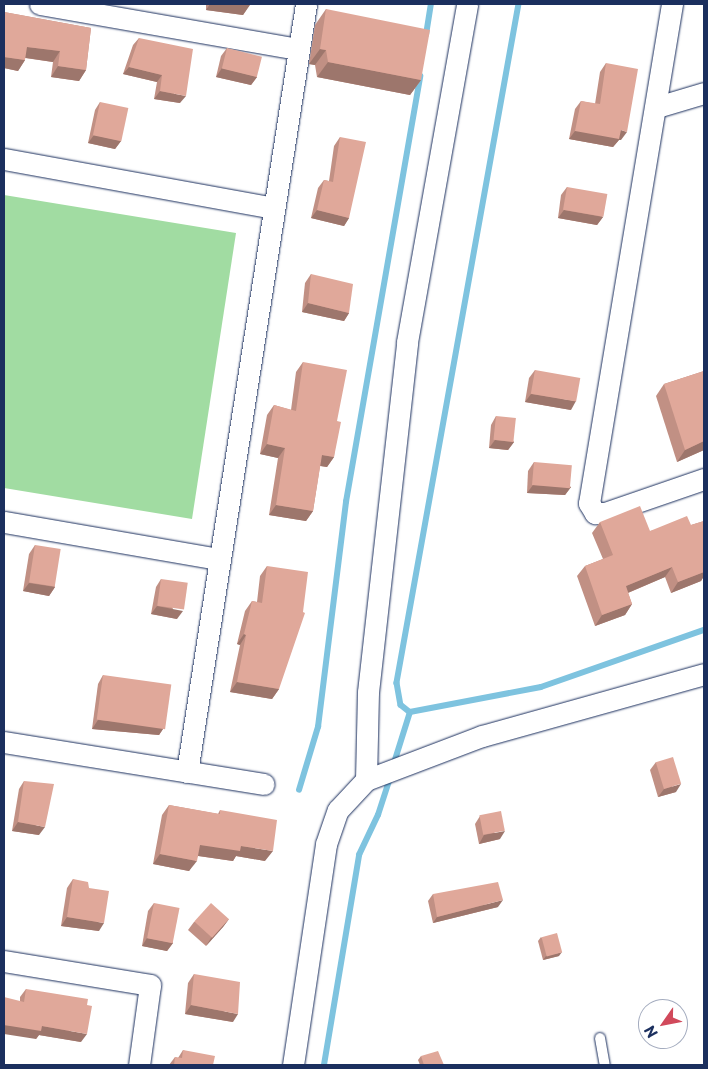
<!DOCTYPE html>
<style>
body{margin:0}
#map{position:relative;width:708px;height:1069px;overflow:hidden;background:#fff;font-family:"Playpen Sans",sans-serif}
div>[style]{position:absolute}
[style*='--x']{left:calc(var(--x)*1px);top:calc(var(--y)*1px);width:calc(var(--w)*1px);rotate:calc(var(--a)*1deg)}
.green>*{inset:0;background:#a1dca2}
.stream>*{height:5.5px;margin:-2.75px;padding:0 2.75px;transform-origin:2.75px;border-radius:2.75px;background:#7ec3df}
.roads{filter:drop-shadow(0 0 1px #1b2f5e) drop-shadow(0 0 1px #1b2f5e)}
.service>*{height:10px;margin:-5px;padding:0 5px;transform-origin:5px;border-radius:5px;background:#fff}
.minor>*{height:21px;margin:-10.5px;padding:0 10.5px;transform-origin:10.5px;border-radius:10.5px;background:#fff}
.wall>*{inset:0;background:#c19084}
.shaded-wall>*{inset:0;background:#9d766c}
.building>*{inset:0;background:#e0a89a;transform-origin:0 0}
span{translate:-50% -50%;white-space:nowrap;text-align:center;line-height:1.15;-webkit-text-stroke:4px #fff;paint-order:stroke}
.frame{position:absolute;inset:0;border:5px solid #1b2f5e;pointer-events:none}
.north{position:absolute;left:638px;top:999px;width:50px;height:50px;box-sizing:border-box;background:#fff;border:1px solid #a4acbf;border-radius:50%;rotate:237deg;font-size:14px;font-weight:700;line-height:20px;text-align:center;color:#1b2f5e}
.north::after{content:'';display:block;margin:auto;width:18px;height:22px;background:#d1495b;clip-path:polygon(50% 0,100% 100%,50% 72%,0 100%)}
</style>
<div id="map">
<div class="green">
<div style="clip-path:polygon(4px 195px,236px 233px,192px 519px,4px 488px)"></div>
</div>
<div class="stream">
<div style="--x:519;--y:4;--w:690;--a:100.19"></div>
<div style="--x:397;--y:683;--w:22;--a:80"></div>
<div style="--x:401;--y:705;--w:11;--a:38"></div>
<div style="--x:410;--y:712;--w:133;--a:-10.8"></div>
<div style="--x:541;--y:687;--w:173;--a:-19.3"></div>
<div style="--x:426;--y:35;--w:31;--a:-81"></div>
<div style="--x:394;--y:763;--w:53;--a:-72.6"></div>
<div style="--x:299;--y:790;--w:66;--a:-73.2"></div>
<div style="--x:318;--y:727;--w:227;--a:-82.9"></div>
<div style="--x:346;--y:502;--w:432;--a:-80.1"></div>
<div style="--x:324;--y:1065;--w:213;--a:-80.5"></div>
<div style="--x:359;--y:855;--w:44;--a:-64.6"></div>
<div style="--x:378;--y:815;--w:40;--a:-72"></div>
</div>
<div class="roads">
<div class="service">
<div style="--x:600;--y:1038;--w:27;--a:80"></div>
</div>
<div class="minor">
<div style="--x:40;--y:4;--w:262;--a:9.9"></div>
<div style="--x:672;--y:4;--w:506;--a:99.44"></div>
<div style="--x:589;--y:503;--w:12;--a:59"></div>
<div style="--x:595;--y:513;--w:10;--a:0"></div>
<div style="--x:605;--y:513;--w:105;--a:-19"></div>
<div style="--x:657;--y:107;--w:49;--a:-16.6"></div>
<div style="--x:4;--y:159;--w:273;--a:10.3"></div>
<div style="--x:4;--y:522;--w:218;--a:9.8"></div>
<div style="--x:4;--y:742;--w:263;--a:9.2"></div>
<div style="--x:187;--y:772;--w:777;--a:-81.19"></div>
<div style="--x:366;--y:780;--w:88;--a:-88.7"></div>
<div style="--x:368;--y:692;--w:352;--a:-83.6"></div>
<div style="--x:407;--y:342;--w:343;--a:-79.9"></div>
<div style="--x:4;--y:961;--w:148;--a:9.3"></div>
<div style="--x:150;--y:985;--w:81;--a:97.8"></div>
<div style="--x:293;--y:1065;--w:223;--a:-81.5"></div>
<div style="--x:326;--y:844;--w:36;--a:-71"></div>
<div style="--x:338;--y:810;--w:41;--a:-47"></div>
<div style="--x:366;--y:780;--w:124;--a:-20.8"></div>
<div style="--x:482;--y:736;--w:230;--a:-15.6"></div>
</div>
</div>
<div class="wall">
<div style="clip-path:polygon(206px 4px,250px 4px,243px 15px,206px 10px)"></div>
<div style="clip-path:polygon(326px 9px,421px 80px,410px 95px,317px 77px,315px 65px,309px 64px,315px 25px)"></div>
<div style="clip-path:polygon(4px 12px,91px 28px,86px 70px,79px 81px,51px 77px,53px 62px,25px 58px,25px 60px,18px 71px,4px 68px)"></div>
<div style="clip-path:polygon(139px 38px,180px 103px,154px 99px,157px 82px,123px 74px,133px 45px)"></div>
<div style="clip-path:polygon(227px 48px,257px 77px,251px 85px,216px 77px,221px 56px)"></div>
<div style="clip-path:polygon(606px 63px,621px 140px,619px 140px,613px 147px,569px 139px,575px 109px,581px 101px,595px 104px,600px 72px)"></div>
<div style="clip-path:polygon(100px 102px,121px 141px,115px 149px,88px 143px,95px 110px)"></div>
<div style="clip-path:polygon(340px 137px,349px 218px,344px 226px,311px 218px,318px 188px,324px 180px,329px 181px,334px 146px)"></div>
<div style="clip-path:polygon(567px 187px,603px 217px,597px 225px,558px 218px,561px 195px)"></div>
<div style="clip-path:polygon(311px 274px,349px 313px,344px 321px,302px 312px,305px 283px)"></div>
<div style="clip-path:polygon(303px 362px,337px 421px,334px 457px,327px 467px,320px 466px,313px 511px,306px 521px,269px 515px,278px 458px,260px 454px,267px 415px,274px 405px,291px 410px,296px 372px)"></div>
<div style="clip-path:polygon(535px 370px,571px 410px,525px 402px,529px 378px)"></div>
<div style="clip-path:polygon(704px 371px,704px 450px,677px 462px,656px 396px,664px 384px)"></div>
<div style="clip-path:polygon(496px 416px,514px 442px,508px 450px,489px 448px,491px 425px)"></div>
<div style="clip-path:polygon(534px 462px,571px 487px,565px 495px,527px 493px,528px 471px)"></div>
<div style="clip-path:polygon(704px 521px,704px 576px,701px 581px,671px 593px,665px 577px,628px 593px,632px 604px,625px 615px,595px 626px,577px 576px,585px 566px,603px 559px,592px 533px,600px 522px,650px 531px,691px 525px)"></div>
<div style="clip-path:polygon(35px 545px,55px 587px,49px 596px,23px 591px,29px 554px)"></div>
<div style="clip-path:polygon(267px 566px,279px 689px,272px 699px,230px 692px,240px 645px,237px 644px,245px 611px,252px 601px,257px 602px,260px 576px)"></div>
<div style="clip-path:polygon(161px 579px,177px 619px,151px 614px,156px 587px)"></div>
<div style="clip-path:polygon(103px 675px,165px 726px,159px 735px,92px 729px,98px 684px)"></div>
<div style="clip-path:polygon(656px 762px,676px 792px,658px 797px,650px 770px)"></div>
<div style="clip-path:polygon(24px 781px,39px 835px,12px 831px,19px 789px)"></div>
<div style="clip-path:polygon(169px 805px,218px 814px,220px 810px,265px 861px,236px 856px,233px 861px,198px 856px,189px 871px,153px 864px,162px 815px)"></div>
<div style="clip-path:polygon(480px 816px,500px 839px,479px 844px,475px 824px)"></div>
<div style="clip-path:polygon(73px 879px,89px 888px,99px 931px,61px 926px,67px 888px)"></div>
<div style="clip-path:polygon(433px 894px,498px 907px,433px 923px,428px 901px)"></div>
<div style="clip-path:polygon(154px 903px,173px 943px,167px 951px,142px 946px,148px 911px)"></div>
<div style="clip-path:polygon(229px 919px,223px 927px,206px 946px,188px 930px,194px 922px)"></div>
<div style="clip-path:polygon(541px 937px,559px 956px,543px 960px,538px 941px)"></div>
<div style="clip-path:polygon(194px 974px,233px 1022px,185px 1014px,188px 983px)"></div>
<div style="clip-path:polygon(26px 989px,81px 1042px,39px 1035px,36px 1039px,20px 1001px,20px 997px)"></div>
<div style="clip-path:polygon(183px 1050px,213px 1065px,169px 1065px,175px 1057px,178px 1058px)"></div>
<div style="clip-path:polygon(421px 1056px,444px 1065px,420px 1065px,418px 1060px)"></div>
</div>
<div class="shaded-wall">
<div style="clip-path:polygon(210px 4px,238px 4px,250px 5px,243px 15px,206px 10px)"></div>
<div style="clip-path:polygon(27px 47px,60px 51px,53px 62px,20px 57px)"></div>
<div style="clip-path:polygon(320px 49px,326px 50px,315px 65px,309px 64px)"></div>
<div style="clip-path:polygon(4px 57px,25px 60px,18px 71px,4px 68px)"></div>
<div style="clip-path:polygon(328px 62px,421px 80px,410px 95px,317px 77px)"></div>
<div style="clip-path:polygon(58px 66px,86px 70px,79px 81px,51px 77px)"></div>
<div style="clip-path:polygon(129px 67px,162px 75px,157px 82px,123px 74px)"></div>
<div style="clip-path:polygon(222px 68px,257px 77px,251px 85px,216px 77px)"></div>
<div style="clip-path:polygon(160px 91px,186px 96px,180px 103px,154px 99px)"></div>
<div style="clip-path:polygon(621px 130px,627px 132px,621px 140px,619px 140px,613px 147px,569px 139px,575px 131px)"></div>
<div style="clip-path:polygon(94px 135px,121px 141px,115px 149px,88px 143px)"></div>
<div style="clip-path:polygon(317px 210px,349px 218px,344px 226px,311px 218px)"></div>
<div style="clip-path:polygon(564px 210px,603px 217px,597px 225px,558px 218px)"></div>
<div style="clip-path:polygon(308px 303px,349px 313px,344px 321px,302px 312px)"></div>
<div style="clip-path:polygon(531px 394px,576px 401px,571px 410px,525px 402px)"></div>
<div style="clip-path:polygon(495px 440px,514px 442px,508px 450px,489px 448px)"></div>
<div style="clip-path:polygon(704px 441px,704px 450px,677px 462px,685px 450px)"></div>
<div style="clip-path:polygon(267px 444px,285px 448px,278px 458px,260px 454px)"></div>
<div style="clip-path:polygon(322px 455px,334px 457px,327px 467px,315px 465px)"></div>
<div style="clip-path:polygon(533px 485px,571px 487px,565px 495px,527px 493px)"></div>
<div style="clip-path:polygon(276px 505px,313px 511px,306px 521px,269px 515px)"></div>
<div style="clip-path:polygon(672px 567px,665px 577px,618px 597px,626px 586px)"></div>
<div style="clip-path:polygon(704px 572px,704px 576px,701px 581px,671px 593px,678px 582px)"></div>
<div style="clip-path:polygon(29px 583px,55px 587px,49px 596px,23px 591px)"></div>
<div style="clip-path:polygon(632px 604px,625px 615px,595px 626px,602px 615px)"></div>
<div style="clip-path:polygon(157px 606px,183px 611px,177px 619px,151px 614px)"></div>
<div style="clip-path:polygon(244px 634px,246px 635px,240px 645px,237px 644px)"></div>
<div style="clip-path:polygon(237px 682px,279px 689px,272px 699px,230px 692px)"></div>
<div style="clip-path:polygon(98px 720px,165px 726px,159px 735px,92px 729px)"></div>
<div style="clip-path:polygon(681px 784px,676px 792px,658px 797px,664px 789px)"></div>
<div style="clip-path:polygon(18px 822px,45px 827px,39px 835px,12px 831px)"></div>
<div style="clip-path:polygon(505px 831px,500px 839px,479px 844px,484px 835px)"></div>
<div style="clip-path:polygon(200px 845px,241px 846px,273px 851px,265px 861px,236px 856px,233px 861px,192px 855px)"></div>
<div style="clip-path:polygon(160px 854px,197px 861px,189px 871px,153px 864px)"></div>
<div style="clip-path:polygon(503px 900px,498px 907px,433px 923px,437px 917px)"></div>
<div style="clip-path:polygon(67px 917px,104px 923px,99px 931px,61px 926px)"></div>
<div style="clip-path:polygon(229px 919px,223px 927px,206px 946px,211px 938px)"></div>
<div style="clip-path:polygon(147px 938px,173px 943px,167px 951px,142px 946px)"></div>
<div style="clip-path:polygon(562px 952px,559px 956px,543px 960px,546px 956px)"></div>
<div style="clip-path:polygon(191px 1005px,238px 1014px,233px 1022px,185px 1014px)"></div>
<div style="clip-path:polygon(4px 1025px,42px 1026px,87px 1034px,81px 1042px,39px 1035px,36px 1039px,4px 1034px)"></div>
</div>
<div class="building">
<div style="clip-path:polygon(238px 4px,250px 4px,250px 5px)"></div>
<div style="clip-path:polygon(326px 9px,430px 30px,421px 80px,328px 62px,326px 50px,320px 49px)"></div>
<div style="clip-path:polygon(4px 12px,91px 28px,86px 70px,58px 66px,60px 51px,27px 47px,25px 60px,4px 57px)"></div>
<div style="clip-path:polygon(139px 38px,193px 49px,186px 96px,160px 91px,162px 75px,129px 67px)"></div>
<div style="left:227px;top:48px;width:36px;height:21px;rotate:14deg"></div>
<div style="clip-path:polygon(606px 63px,638px 69px,627px 132px,621px 130px,619px 139px,575px 131px,581px 101px,600px 104px)"></div>
<div style="left:100px;top:102px;width:29px;height:34px;rotate:12deg"></div>
<div style="clip-path:polygon(340px 137px,366px 142px,349px 218px,317px 210px,324px 180px,333px 182px)"></div>
<div style="left:567px;top:187px;width:41px;height:23px;rotate:10deg"></div>
<div style="clip-path:polygon(311px 274px,353px 284px,349px 313px,308px 303px)"></div>
<div style="clip-path:polygon(303px 362px,347px 370px,337px 421px,341px 422px,334px 457px,322px 455px,313px 511px,276px 505px,285px 448px,267px 444px,274px 405px,296px 411px)"></div>
<div style="left:535px;top:370px;width:46px;height:24px;rotate:10deg"></div>
<div style="clip-path:polygon(704px 371px,704px 441px,685px 450px,664px 384px)"></div>
<div style="left:496px;top:416px;width:20px;height:24px;rotate:6deg"></div>
<div style="left:534px;top:462px;width:38px;height:23px;rotate:5deg"></div>
<div style="clip-path:polygon(640px 506px,650px 531px,687px 516px,691px 525px,704px 521px,704px 572px,678px 582px,672px 567px,626px 586px,632px 604px,602px 615px,585px 566px,613px 555px,600px 522px)"></div>
<div style="left:35px;top:545px;width:26px;height:38px;rotate:9deg"></div>
<div style="clip-path:polygon(267px 566px,308px 572px,303px 612px,305px 613px,279px 689px,237px 682px,246px 635px,244px 634px,252px 601px,262px 603px)"></div>
<div style="left:161px;top:579px;width:27px;height:27px;rotate:8deg"></div>
<div style="left:103px;top:675px;width:69px;height:45px;rotate:8deg"></div>
<div style="left:673px;top:757px;width:28px;height:18px;rotate:73deg"></div>
<div style="clip-path:polygon(24px 781px,54px 784px,45px 827px,18px 822px)"></div>
<div style="clip-path:polygon(169px 805px,220px 814px,220px 810px,277px 820px,273px 851px,241px 846px,240px 851px,200px 845px,197px 861px,160px 854px)"></div>
<div style="left:501px;top:811px;width:20px;height:22px;rotate:79deg"></div>
<div style="clip-path:polygon(73px 879px,88px 882px,89px 888px,109px 891px,104px 923px,67px 917px)"></div>
<div style="clip-path:polygon(498px 882px,503px 900px,437px 917px,433px 894px)"></div>
<div style="left:154px;top:903px;width:26px;height:36px;rotate:11deg"></div>
<div style="left:211px;top:903px;width:24px;height:25px;rotate:42deg"></div>
<div style="left:557px;top:933px;width:20px;height:16px;rotate:75deg"></div>
<div style="clip-path:polygon(194px 974px,240px 982px,238px 1014px,191px 1005px)"></div>
<div style="clip-path:polygon(26px 989px,88px 999px,87px 1005px,92px 1006px,87px 1034px,42px 1026px,41px 1031px,4px 1025px,4px 997px,24px 1002px)"></div>
<div style="clip-path:polygon(183px 1050px,215px 1056px,213px 1065px,174px 1065px,175px 1057px,182px 1058px)"></div>
<div style="clip-path:polygon(438px 1051px,444px 1065px,424px 1065px,421px 1056px)"></div>
</div>
<div class="frame"></div>
<div class="north">N</div>
</div>
